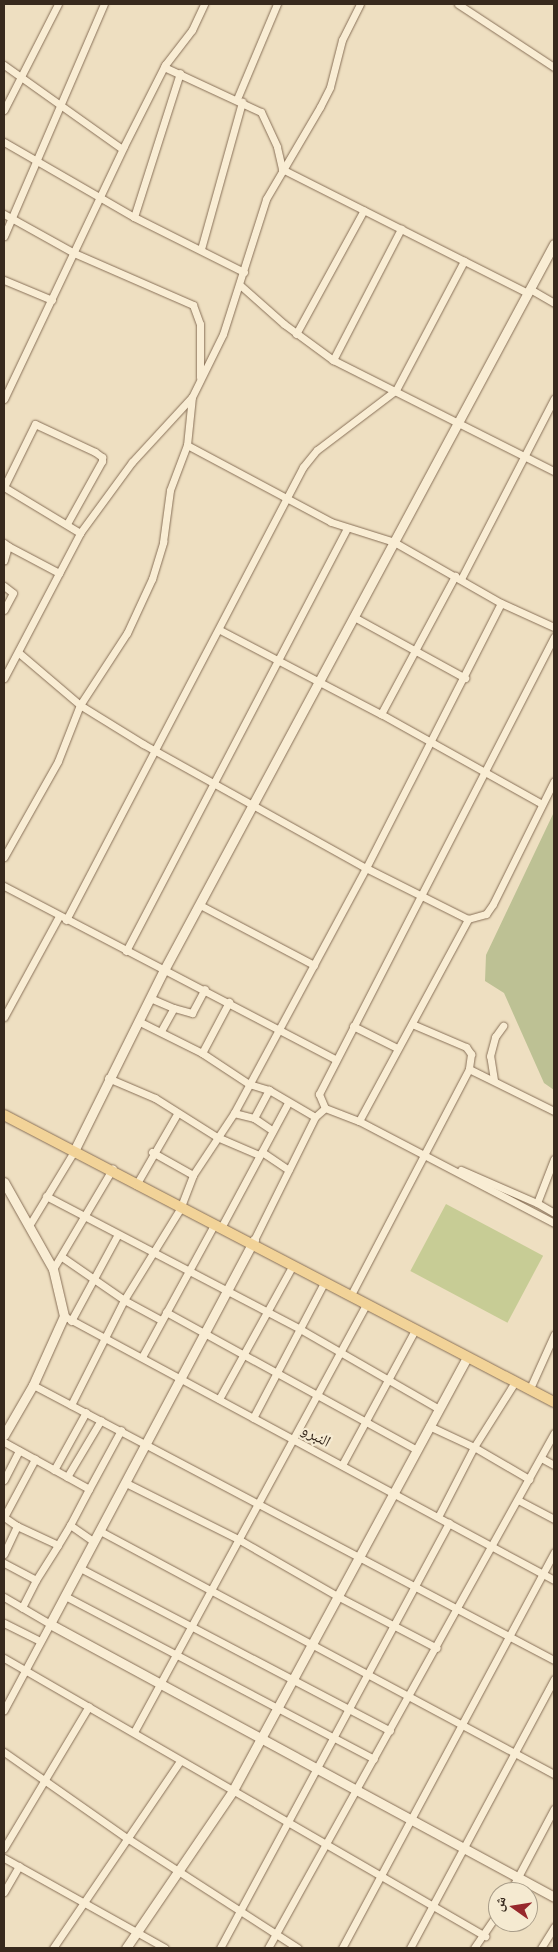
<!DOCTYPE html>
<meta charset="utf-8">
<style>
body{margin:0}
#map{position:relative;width:558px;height:1952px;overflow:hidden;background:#eedfc1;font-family:"Crimson Pro","Noto Naskh Arabic",serif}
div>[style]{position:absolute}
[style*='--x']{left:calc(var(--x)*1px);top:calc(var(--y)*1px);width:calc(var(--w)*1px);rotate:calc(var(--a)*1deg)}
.green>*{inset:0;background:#c7cc95;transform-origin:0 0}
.cemetery>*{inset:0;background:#bdc194}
.roads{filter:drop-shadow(0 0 1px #887058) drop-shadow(0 0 1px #887058)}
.minor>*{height:7px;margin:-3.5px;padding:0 3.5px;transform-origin:3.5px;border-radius:3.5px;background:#f9edd4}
.tertiary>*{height:9px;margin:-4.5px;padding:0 4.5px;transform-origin:4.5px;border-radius:4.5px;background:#f9edd4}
.secondary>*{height:9px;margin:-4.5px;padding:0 4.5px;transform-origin:4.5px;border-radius:4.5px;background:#f9edd4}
.primary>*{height:10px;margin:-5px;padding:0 5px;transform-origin:5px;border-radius:5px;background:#f2d398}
span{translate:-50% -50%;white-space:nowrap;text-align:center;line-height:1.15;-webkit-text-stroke:4.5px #f5ead1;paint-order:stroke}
.street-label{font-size:16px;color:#37291d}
.frame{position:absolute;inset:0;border:5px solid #37291d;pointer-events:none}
.north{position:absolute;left:488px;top:1882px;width:50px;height:50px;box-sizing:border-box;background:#f5ead1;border:1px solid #a99d89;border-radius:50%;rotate:283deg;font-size:14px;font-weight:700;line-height:20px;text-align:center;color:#37291d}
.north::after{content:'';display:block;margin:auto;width:18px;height:22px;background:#97282c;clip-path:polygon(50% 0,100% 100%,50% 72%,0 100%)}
</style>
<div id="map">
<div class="green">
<div style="left:446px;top:1204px;width:110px;height:76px;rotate:28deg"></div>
</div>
<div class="cemetery">
<div style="clip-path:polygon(554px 812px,554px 1090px,544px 1083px,504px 993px,485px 981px,486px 955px)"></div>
</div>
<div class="roads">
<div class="minor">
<div style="--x:458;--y:4;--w:115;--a:33.3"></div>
<div style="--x:4;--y:65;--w:145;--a:35.4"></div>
<div style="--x:164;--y:67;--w:107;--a:24.9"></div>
<div style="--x:261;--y:112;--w:38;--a:65"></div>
<div style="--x:277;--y:147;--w:23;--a:77"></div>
<div style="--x:282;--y:169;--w:275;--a:26.8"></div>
<div style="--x:237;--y:99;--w:103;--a:-67.2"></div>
<div style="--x:4;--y:110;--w:119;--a:-63"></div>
<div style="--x:4;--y:142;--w:150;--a:30"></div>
<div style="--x:134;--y:217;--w:123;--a:26.6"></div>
<div style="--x:4;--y:214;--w:80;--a:29.1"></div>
<div style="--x:74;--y:253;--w:130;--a:23.6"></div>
<div style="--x:193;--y:305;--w:20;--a:70"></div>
<div style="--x:200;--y:324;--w:53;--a:90"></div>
<div style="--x:134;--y:217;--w:151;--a:-72.3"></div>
<div style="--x:4;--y:236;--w:253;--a:-66.7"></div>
<div style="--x:201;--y:249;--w:153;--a:-74.4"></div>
<div style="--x:4;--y:280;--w:52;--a:22.6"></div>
<div style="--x:240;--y:285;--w:59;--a:41.6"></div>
<div style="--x:284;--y:324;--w:61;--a:36.3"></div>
<div style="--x:333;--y:360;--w:247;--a:26.7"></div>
<div style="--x:530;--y:289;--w:28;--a:30"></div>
<div style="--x:296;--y:334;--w:141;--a:-61.3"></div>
<div style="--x:333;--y:360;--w:148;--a:-62.6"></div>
<div style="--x:4;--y:399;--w:280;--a:-64.6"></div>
<div style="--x:124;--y:146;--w:91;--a:-63.2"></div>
<div style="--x:165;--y:65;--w:44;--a:-52.4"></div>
<div style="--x:192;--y:30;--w:29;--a:-65"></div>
<div style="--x:187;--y:445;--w:163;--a:28.1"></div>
<div style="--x:331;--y:522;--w:66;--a:17.6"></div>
<div style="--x:394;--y:542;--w:123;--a:29.7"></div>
<div style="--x:501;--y:603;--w:58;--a:24.4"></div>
<div style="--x:4;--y:487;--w:70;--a:-63.8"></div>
<div style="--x:35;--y:424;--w:66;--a:25"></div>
<div style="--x:95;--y:452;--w:9;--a:36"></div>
<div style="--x:102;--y:457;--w:4;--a:90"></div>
<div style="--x:102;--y:461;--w:72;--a:119.1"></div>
<div style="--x:4;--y:487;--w:89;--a:31.2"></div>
<div style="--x:4;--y:543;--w:5;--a:37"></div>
<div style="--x:8;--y:546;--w:15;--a:106"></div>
<div style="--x:8;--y:546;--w:58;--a:27.9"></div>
<div style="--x:461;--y:579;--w:203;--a:-62.7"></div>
<div style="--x:4;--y:586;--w:11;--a:38"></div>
<div style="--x:13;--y:593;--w:19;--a:118"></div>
<div style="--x:354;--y:617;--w:127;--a:28.8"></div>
<div style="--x:220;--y:630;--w:182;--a:27.6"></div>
<div style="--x:381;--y:714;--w:184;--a:29.2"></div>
<div style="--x:554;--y:637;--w:514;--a:117.21"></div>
<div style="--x:319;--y:1094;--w:15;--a:67"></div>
<div style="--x:325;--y:1108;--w:36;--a:21"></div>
<div style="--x:359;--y:1121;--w:220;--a:27.6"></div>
<div style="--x:19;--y:653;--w:80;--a:40.4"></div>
<div style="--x:80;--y:705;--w:74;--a:31.8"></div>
<div style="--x:143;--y:744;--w:255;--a:29.1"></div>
<div style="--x:366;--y:868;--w:114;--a:26.6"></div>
<div style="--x:468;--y:919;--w:19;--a:-16"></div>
<div style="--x:486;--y:914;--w:12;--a:-55"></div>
<div style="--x:493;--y:904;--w:137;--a:-63.6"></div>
<div style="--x:4;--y:678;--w:164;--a:-62.3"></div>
<div style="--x:80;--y:533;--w:88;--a:-53.8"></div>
<div style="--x:132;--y:462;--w:87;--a:-47.3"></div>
<div style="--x:381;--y:714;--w:157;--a:-61.8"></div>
<div style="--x:4;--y:857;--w:110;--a:-60.6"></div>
<div style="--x:58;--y:761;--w:60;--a:-68.6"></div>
<div style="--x:80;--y:705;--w:86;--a:-56.9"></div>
<div style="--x:127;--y:633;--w:60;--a:-65.2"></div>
<div style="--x:152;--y:579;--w:39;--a:-73"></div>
<div style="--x:163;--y:542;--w:52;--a:-82.3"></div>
<div style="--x:170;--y:490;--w:48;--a:-69.3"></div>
<div style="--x:187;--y:445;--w:48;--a:-84.1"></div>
<div style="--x:192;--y:397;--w:70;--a:-63.8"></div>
<div style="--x:223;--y:334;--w:142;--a:-72.3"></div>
<div style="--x:266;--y:199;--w:107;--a:-59.6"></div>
<div style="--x:320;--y:107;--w:22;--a:-63"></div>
<div style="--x:330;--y:87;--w:49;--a:-75.7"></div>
<div style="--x:342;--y:40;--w:40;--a:-63.4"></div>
<div style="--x:4;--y:886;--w:373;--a:27.6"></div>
<div style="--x:200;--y:905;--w:129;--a:27.8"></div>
<div style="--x:66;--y:920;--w:511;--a:-62.38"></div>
<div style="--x:303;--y:467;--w:22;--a:-51"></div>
<div style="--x:317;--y:450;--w:99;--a:-37.2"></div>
<div style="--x:396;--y:390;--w:146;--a:-62.2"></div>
<div style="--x:126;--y:951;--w:476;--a:-62.4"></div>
<div style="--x:150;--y:998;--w:26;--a:23"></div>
<div style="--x:4;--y:1017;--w:115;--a:-61.4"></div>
<div style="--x:138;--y:1021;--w:72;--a:26.6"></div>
<div style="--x:202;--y:1053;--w:56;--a:33.4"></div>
<div style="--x:249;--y:1084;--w:21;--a:17"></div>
<div style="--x:269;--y:1090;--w:53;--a:30.4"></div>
<div style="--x:412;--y:1024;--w:59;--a:23.1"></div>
<div style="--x:466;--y:1047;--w:9;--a:54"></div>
<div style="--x:471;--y:1054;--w:15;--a:98"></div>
<div style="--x:469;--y:1069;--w:97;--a:117.6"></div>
<div style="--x:353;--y:1026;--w:49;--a:26.6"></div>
<div style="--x:161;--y:1031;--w:26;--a:-61"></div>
<div style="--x:174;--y:1008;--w:19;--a:16"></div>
<div style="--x:192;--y:1013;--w:27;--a:-62"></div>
<div style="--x:202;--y:1053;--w:58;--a:-62.1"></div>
<div style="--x:469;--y:1069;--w:95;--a:26.3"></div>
<div style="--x:108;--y:1078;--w:51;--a:23.1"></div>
<div style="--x:155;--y:1098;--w:73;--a:32.2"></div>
<div style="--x:217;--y:1137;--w:46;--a:23.2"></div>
<div style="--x:259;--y:1155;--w:4;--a:-45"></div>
<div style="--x:262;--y:1152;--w:32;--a:34"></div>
<div style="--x:494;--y:1080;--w:24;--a:-99"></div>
<div style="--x:490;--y:1056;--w:20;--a:-75"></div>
<div style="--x:495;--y:1037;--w:14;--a:-54"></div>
<div style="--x:234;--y:1113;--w:21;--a:14"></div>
<div style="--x:254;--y:1118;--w:22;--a:34"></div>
<div style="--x:254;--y:1118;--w:32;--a:-62"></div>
<div style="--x:359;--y:1121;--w:230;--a:-61.6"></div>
<div style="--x:152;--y:1152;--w:47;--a:29.3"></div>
<div style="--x:554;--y:1159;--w:47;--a:111.1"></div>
<div style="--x:537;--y:1203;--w:20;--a:30"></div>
<div style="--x:461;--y:1170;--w:83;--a:23.5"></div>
<div style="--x:136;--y:1185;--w:82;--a:-60"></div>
<div style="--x:46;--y:1196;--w:287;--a:27.6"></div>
<div style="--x:300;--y:1329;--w:160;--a:29.9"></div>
<div style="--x:30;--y:1224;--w:83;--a:-58.8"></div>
<div style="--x:223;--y:1224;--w:137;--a:-61.8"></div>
<div style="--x:254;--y:1240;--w:137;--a:-63.6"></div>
<div style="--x:315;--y:1117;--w:13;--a:-42"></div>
<div style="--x:62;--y:1257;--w:75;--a:34.7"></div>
<div style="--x:124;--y:1300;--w:42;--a:28.4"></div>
<div style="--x:53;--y:1269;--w:117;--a:-59.3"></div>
<div style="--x:353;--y:1291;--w:151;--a:-62.4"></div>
<div style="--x:166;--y:1312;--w:286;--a:28.8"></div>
<div style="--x:64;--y:1316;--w:557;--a:28.31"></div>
<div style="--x:71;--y:1321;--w:97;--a:-61.6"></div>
<div style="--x:142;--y:1357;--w:148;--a:-61.4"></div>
<div style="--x:532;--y:1384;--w:54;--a:-65.8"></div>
<div style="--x:33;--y:1385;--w:589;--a:27.83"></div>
<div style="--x:219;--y:1399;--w:151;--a:-61.1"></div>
<div style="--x:71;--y:1405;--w:118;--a:-63.2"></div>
<div style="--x:124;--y:1300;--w:107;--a:-58.4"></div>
<div style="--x:180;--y:1209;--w:36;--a:-69"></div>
<div style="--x:193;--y:1175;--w:74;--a:-56.5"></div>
<div style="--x:234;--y:1113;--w:278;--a:-61.7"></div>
<div style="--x:366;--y:868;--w:297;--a:-63"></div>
<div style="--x:253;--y:1418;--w:153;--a:-62.3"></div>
<div style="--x:429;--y:1426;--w:50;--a:25"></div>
<div style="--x:474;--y:1447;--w:64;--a:30.2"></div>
<div style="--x:4;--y:1442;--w:97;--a:28.9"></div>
<div style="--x:89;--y:1489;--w:41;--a:117.8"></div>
<div style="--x:70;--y:1525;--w:29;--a:35"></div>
<div style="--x:541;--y:1458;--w:15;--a:28"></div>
<div style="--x:342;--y:1465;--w:153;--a:-61.6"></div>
<div style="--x:54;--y:1470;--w:66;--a:-61.1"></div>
<div style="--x:67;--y:1477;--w:66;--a:-59.2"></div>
<div style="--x:4;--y:1480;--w:33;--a:-63"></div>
<div style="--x:126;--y:1483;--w:125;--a:26.6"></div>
<div style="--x:238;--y:1539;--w:116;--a:29.9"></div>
<div style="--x:339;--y:1597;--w:110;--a:27.5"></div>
<div style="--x:89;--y:1489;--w:67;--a:-61.5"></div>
<div style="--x:518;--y:1500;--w:41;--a:27.8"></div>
<div style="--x:4;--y:1517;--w:66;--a:-61.9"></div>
<div style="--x:4;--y:1517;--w:16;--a:35"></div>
<div style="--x:17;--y:1526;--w:31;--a:115"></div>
<div style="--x:438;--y:1517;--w:79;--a:-62.8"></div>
<div style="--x:474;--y:1447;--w:77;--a:-57.8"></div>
<div style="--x:17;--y:1526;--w:45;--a:24.9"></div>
<div style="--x:58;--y:1545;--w:23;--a:-59"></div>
<div style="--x:100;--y:1531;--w:515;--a:28.16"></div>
<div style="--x:4;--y:1563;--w:36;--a:28"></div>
<div style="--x:36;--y:1580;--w:31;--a:117"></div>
<div style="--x:80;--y:1568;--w:350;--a:27.7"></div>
<div style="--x:36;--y:1580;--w:41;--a:-57.8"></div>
<div style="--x:65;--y:1596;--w:349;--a:27.8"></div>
<div style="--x:4;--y:1597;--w:53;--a:30.4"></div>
<div style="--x:50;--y:1624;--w:98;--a:118.1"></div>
<div style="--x:4;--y:1623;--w:40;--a:26.6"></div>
<div style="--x:4;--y:1658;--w:556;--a:30.03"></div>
<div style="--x:134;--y:1732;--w:487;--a:-61.5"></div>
<div style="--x:4;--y:1752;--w:150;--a:35"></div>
<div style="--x:127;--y:1838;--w:203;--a:32.8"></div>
<div style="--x:4;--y:1848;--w:165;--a:-59.1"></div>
<div style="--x:4;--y:1858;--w:184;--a:29.2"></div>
<div style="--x:4;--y:1892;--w:30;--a:-60"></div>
<div style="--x:510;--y:1892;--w:94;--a:-62.1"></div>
<div style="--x:53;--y:1948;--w:226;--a:-55.8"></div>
<div style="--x:220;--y:1948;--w:483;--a:-61.7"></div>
<div style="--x:268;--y:1948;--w:589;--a:-60.95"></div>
<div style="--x:342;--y:1948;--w:449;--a:-61.8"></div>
<div style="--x:410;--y:1948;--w:305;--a:-61.8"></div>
<div style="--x:474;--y:1948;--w:42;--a:-55.6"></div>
<div style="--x:541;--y:1948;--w:25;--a:-58"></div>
</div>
<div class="tertiary">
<div style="--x:73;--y:1153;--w:204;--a:-63.6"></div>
<div style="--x:164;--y:970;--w:824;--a:-61.76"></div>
<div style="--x:254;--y:1240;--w:435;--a:118"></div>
<div style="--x:50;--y:1624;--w:573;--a:28.44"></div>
<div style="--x:126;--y:1948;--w:189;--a:-55.8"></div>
<div style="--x:232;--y:1792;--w:494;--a:-61.6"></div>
</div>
<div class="secondary">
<div style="--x:4;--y:1182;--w:100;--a:60.6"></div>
<div style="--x:53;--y:1269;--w:48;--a:76.8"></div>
<div style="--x:64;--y:1316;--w:76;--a:114.2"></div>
<div style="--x:33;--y:1385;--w:58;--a:120.1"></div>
</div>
<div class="primary">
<div style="--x:4;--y:1115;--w:620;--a:27.56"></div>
</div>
</div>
<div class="street-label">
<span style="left:316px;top:1436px;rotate:28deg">النبرو</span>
</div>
<div class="frame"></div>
<div class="north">ش</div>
</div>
